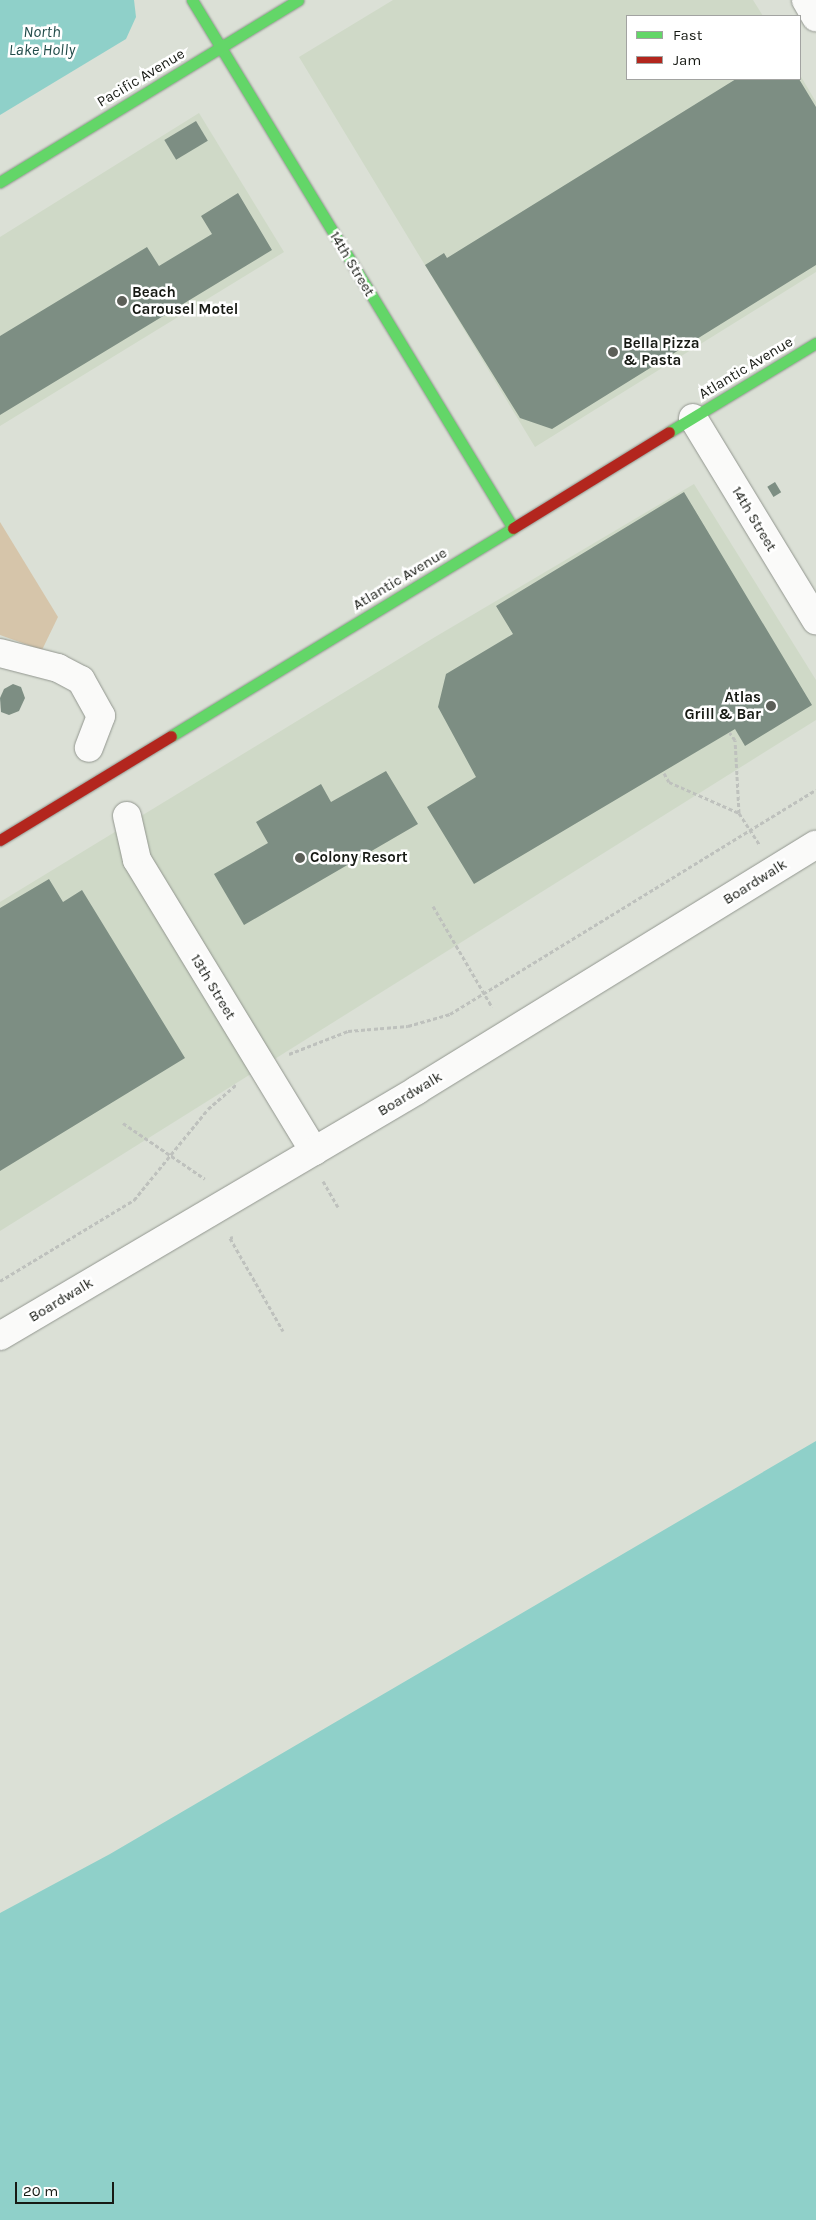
<!DOCTYPE html>
<style>
body{margin:0}
#map{position:relative;width:816px;height:2220px;overflow:hidden;background:#dbe0d6;font-family:Karla,sans-serif}
div>[style]{position:absolute}
[style*='--x']{left:calc(var(--x)*1px);top:calc(var(--y)*1px);width:calc(var(--w)*1px);rotate:calc(var(--a)*1deg)}
.built>*{inset:0;background:#cfd9c7}
.green>*{inset:0;background:#d6c5aa}
.water>*{inset:0;background:#8fd0c9}
.building>*{inset:0;background:#7d8e83;transform-origin:0 0}
.path>*{height:3px;margin-top:-1.5px;transform-origin:0;background:repeating-linear-gradient(90deg,#bec1bd 0 4px,transparent 0 6.5px)}
.roads{filter:drop-shadow(0 0 1px #92968f) drop-shadow(0 0 1px #92968f)}
.street>*{height:28px;margin:-14px;padding:0 14px;transform-origin:14px;border-radius:14px;background:#fafaf9}
.fast>*{height:11px;margin:-5.5px;padding:0 5.5px;transform-origin:5.5px;border-radius:5.5px;background:#63d668}
.jam>*{height:11px;margin:-5.5px;padding:0 5.5px;transform-origin:5.5px;border-radius:5.5px;background:#b3261e}
.dots>*{width:14px;height:14px;translate:-50% -50%;box-sizing:border-box;border:2px solid #fff;border-radius:50%}
span{translate:-50% -50%;white-space:nowrap;text-align:center;line-height:1.15;-webkit-text-stroke:5px #fff;paint-order:stroke}
.street-label{font-size:15px;color:#171a14}
.poi-label{font-size:15px;color:#171a14;font-weight:700}
.left{translate:0 -50%;text-align:left}
.right{translate:-100% -50%;text-align:right}
.water-label{font-size:16px;color:#224c4a;font-style:italic}
.legend{position:absolute;left:626px;top:15px;width:175px;height:65px;box-sizing:border-box;background:#fff;border:1px solid #a2a3a1;margin:0;padding:6px 9px;list-style:none;font-size:15px;color:#171a14}
.legend li{display:flex;align-items:center;gap:10px;height:25px}
.legend b{width:25px;border:1px solid #a2a3a1}
.scale{position:absolute;left:15px;top:2182px;width:99px;height:22px;box-sizing:border-box;border:2px solid #171a14;border-top:0;padding-left:6px;font-size:15px;line-height:18px;white-space:nowrap;color:#171a14;-webkit-text-stroke:4px #fff;paint-order:stroke}
</style>
<div id="map">
<div class="built">
<div style="clip-path:polygon(393px 0,753px 0,763px 16px,627px 16px,627px 79px,800px 79px,800px 75px,816px 102px,816px 272px,535px 447px,299px 57px)"></div>
<div style="clip-path:polygon(199px 113px,284px 252px,0 426px,0 237px)"></div>
<div style="clip-path:polygon(694px 484px,816px 680px,816px 720px,0 1231px,0 902px,435px 637px)"></div>
</div>
<div class="green">
<div style="clip-path:polygon(0 522px,58px 617px,42px 650px,0 635px)"></div>
</div>
<div class="water">
<div style="clip-path:polygon(0 0,134px 0,136px 17px,126px 39px,0 115px)"></div>
<div style="clip-path:polygon(816px 1441px,816px 2220px,0 2220px,0 1913px,110px 1854px)"></div>
</div>
<div class="building">
<div style="clip-path:polygon(736px 79px,799px 79px,816px 107px,816px 265px,552px 429px,520px 418px,425px 265px,444px 253px,447px 258px)"></div>
<div style="left:196px;top:121px;width:23px;height:37px;rotate:59deg"></div>
<div style="clip-path:polygon(238px 193px,272px 250px,0 415px,0 336px,147px 247px,159px 266px,212px 234px,201px 216px)"></div>
<div style="left:775px;top:482px;width:12px;height:9px;rotate:59deg"></div>
<div style="clip-path:polygon(684px 492px,812px 705px,745px 746px,735px 729px,474px 884px,427px 807px,476px 777px,438px 707px,446px 674px,513px 634px,496px 606px)"></div>
<div style="clip-path:polygon(13px 684px,21px 687px,25px 698px,19px 711px,9px 715px,1px 712px,0 698px,4px 689px)"></div>
<div style="clip-path:polygon(386px 771px,418px 824px,244px 925px,214px 874px,268px 843px,256px 822px,321px 784px,331px 802px)"></div>
<div style="clip-path:polygon(49px 879px,63px 902px,82px 890px,185px 1058px,0 1171px,0 908px)"></div>
</div>
<div class="path">
<div style="--x:664;--y:773;--w:10;--a:61"></div>
<div style="--x:669;--y:782;--w:77;--a:23.9"></div>
<div style="--x:739;--y:813;--w:73;--a:-93.1"></div>
<div style="--x:735;--y:740;--w:9;--a:-126"></div>
<div style="--x:739;--y:813;--w:37;--a:57"></div>
<div style="--x:433;--y:906;--w:117;--a:59.7"></div>
<div style="--x:289;--y:1054;--w:63;--a:-21.3"></div>
<div style="--x:348;--y:1031;--w:60;--a:-4.8"></div>
<div style="--x:408;--y:1026;--w:44;--a:-15.9"></div>
<div style="--x:450;--y:1014;--w:429;--a:-31.5"></div>
<div style="--x:123;--y:1123;--w:99;--a:34.3"></div>
<div style="--x:323;--y:1181;--w:30;--a:60"></div>
<div style="--x:233;--y:1237;--w:3;--a:162"></div>
<div style="--x:230;--y:1238;--w:107;--a:60.3"></div>
<div style="--x:0;--y:1281;--w:157;--a:-31.2"></div>
<div style="--x:134;--y:1200;--w:117;--a:-50.9"></div>
<div style="--x:208;--y:1109;--w:38;--a:-41"></div>
</div>
<div class="roads">
<div class="street">
<div style="--x:806;--y:0;--w:20;--a:60"></div>
<div style="--x:693;--y:418;--w:237;--a:58.7"></div>
<div style="--x:0;--y:653;--w:60;--a:14.5"></div>
<div style="--x:58;--y:668;--w:26;--a:28"></div>
<div style="--x:81;--y:680;--w:41;--a:60.9"></div>
<div style="--x:101;--y:716;--w:34;--a:111"></div>
<div style="--x:127;--y:816;--w:45;--a:77.2"></div>
<div style="--x:137;--y:860;--w:341;--a:58.7"></div>
<div style="--x:0;--y:1336;--w:484;--a:-30.5"></div>
<div style="--x:417;--y:1090;--w:468;--a:-31.6"></div>
</div>
<div class="fast">
<div style="--x:192;--y:0;--w:618;--a:58.7"></div>
<div style="--x:0;--y:182;--w:349;--a:-31.4"></div>
<div style="--x:669;--y:432;--w:172;--a:-31.2"></div>
<div style="--x:171;--y:736;--w:400;--a:-31.3"></div>
</div>
<div class="jam">
<div style="--x:513;--y:528;--w:183;--a:-31.6"></div>
<div style="--x:0;--y:840;--w:200;--a:-31.3"></div>
</div>
</div>
<div class="dots">
<div style="left:122px;top:301px;background:#5c5f58"></div>
<div style="left:613px;top:352px;background:#5c5f58"></div>
<div style="left:771px;top:706px;background:#5c5f58"></div>
<div style="left:300px;top:858px;background:#5c5f58"></div>
</div>
<div class="street-label">
<span style="left:141px;top:78px;rotate:-31deg">Pacific Avenue</span>
<span style="left:352px;top:264px;rotate:59deg">14th Street</span>
<span style="left:746px;top:368px;rotate:-31deg">Atlantic Avenue</span>
<span style="left:754px;top:519px;rotate:59deg">14th Street</span>
<span style="left:400px;top:579px;rotate:-31deg">Atlantic Avenue</span>
<span style="left:755px;top:882px;rotate:-32deg">Boardwalk</span>
<span style="left:213px;top:987px;rotate:59deg">13th Street</span>
<span style="left:410px;top:1094px;rotate:-31deg">Boardwalk</span>
<span style="left:61px;top:1300px;rotate:-31deg">Boardwalk</span>
</div>
<div class="poi-label">
<span class="left" style="left:132px;top:301px">Beach<br>Carousel Motel</span>
<span class="left" style="left:623px;top:352px">Bella Pizza<br>&amp; Pasta</span>
<span class="right" style="left:761px;top:706px">Atlas<br>Grill &amp; Bar</span>
<span class="left" style="left:310px;top:858px">Colony Resort</span>
</div>
<div class="water-label">
<span style="left:42px;top:41px">North<br>Lake Holly</span>
</div>
<ul class="legend">
<li><b style="height:6px;background:#63d668"></b>Fast</li>
<li><b style="height:6px;background:#b3261e"></b>Jam</li>
</ul>
<div class="scale">20 m</div>
</div>
